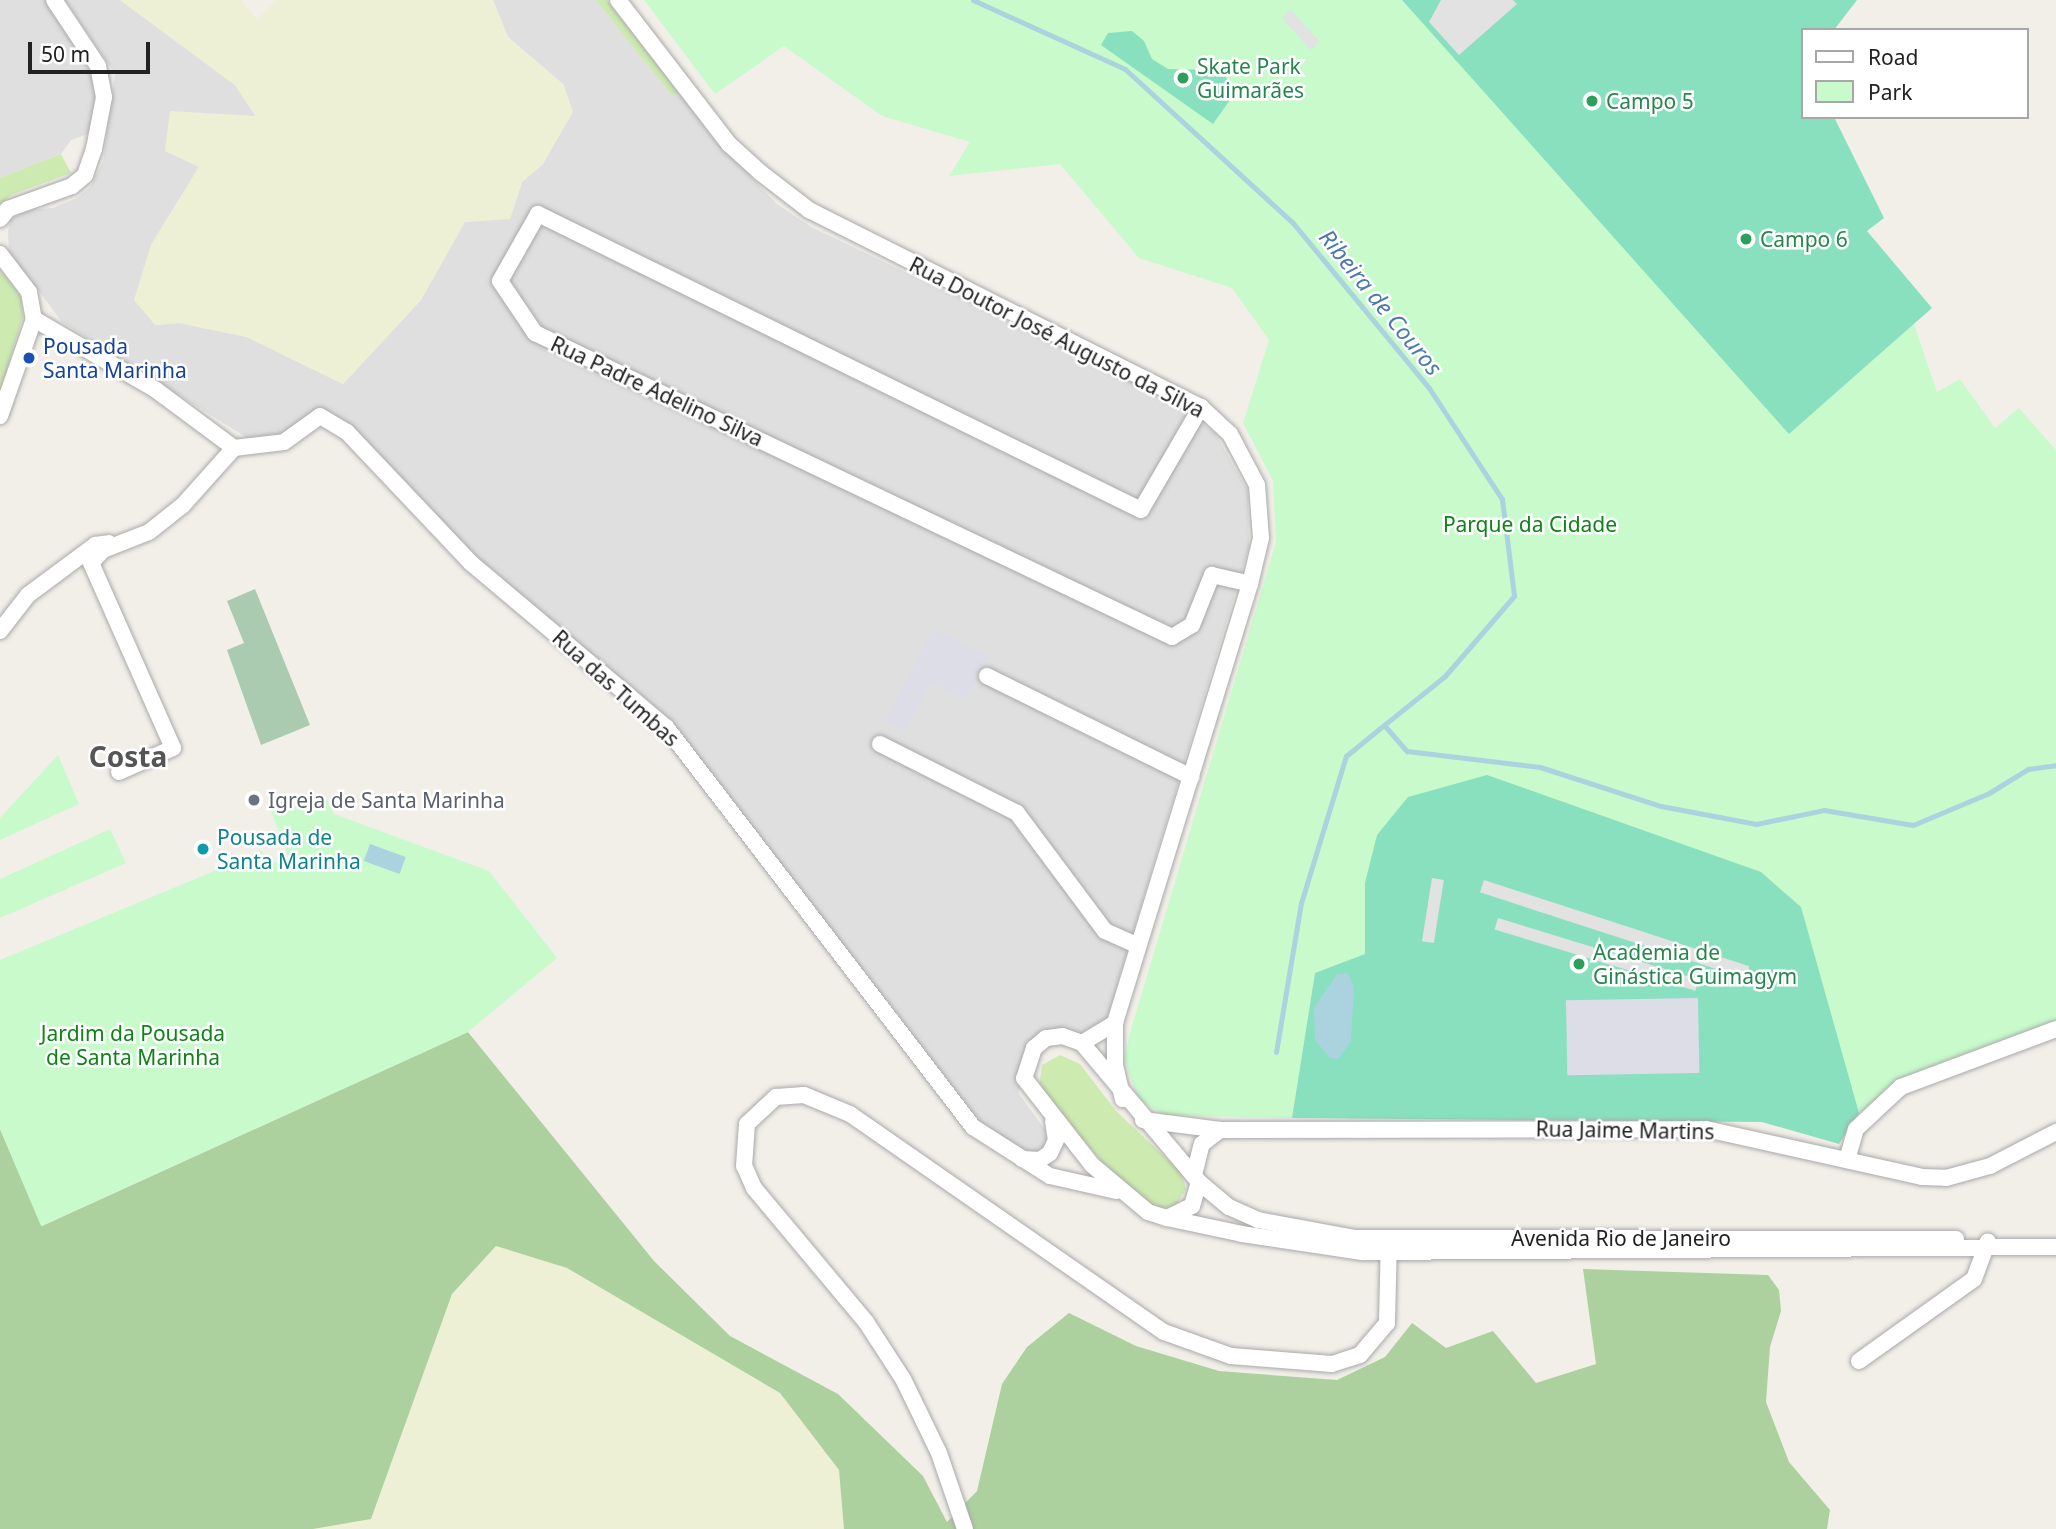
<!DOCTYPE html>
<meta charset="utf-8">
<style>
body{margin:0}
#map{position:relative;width:2056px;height:1529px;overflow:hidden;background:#f2efe9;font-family:"Noto Sans",sans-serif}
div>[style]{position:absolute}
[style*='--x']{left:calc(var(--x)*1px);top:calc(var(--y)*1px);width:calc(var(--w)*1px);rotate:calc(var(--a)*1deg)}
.residential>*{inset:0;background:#e0dfdf}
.farmland>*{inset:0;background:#eef0d5}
.grass>*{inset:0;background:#cdebb0}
.forest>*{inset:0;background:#add19e}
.cemetery>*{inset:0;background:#aacbaf}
.park>*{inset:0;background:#c8facc}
.pitch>*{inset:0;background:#88e0be}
.parking>*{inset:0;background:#e2e2e2;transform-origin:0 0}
.plaza>*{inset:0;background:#dddde8;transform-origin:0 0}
.water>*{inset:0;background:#aad3df;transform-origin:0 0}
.stream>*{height:5px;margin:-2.5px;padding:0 2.5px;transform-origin:2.5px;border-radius:2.5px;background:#aad3df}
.roads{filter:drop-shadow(0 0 2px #a9a9a9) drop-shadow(0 0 2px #a9a9a9)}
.minor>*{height:16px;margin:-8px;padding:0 8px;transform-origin:8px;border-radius:8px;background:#fff}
.dots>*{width:19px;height:19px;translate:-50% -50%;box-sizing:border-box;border:4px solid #fff;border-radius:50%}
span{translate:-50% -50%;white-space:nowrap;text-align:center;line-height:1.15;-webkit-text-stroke:5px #fff;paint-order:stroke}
.leisure-label{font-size:21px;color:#27864d}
.left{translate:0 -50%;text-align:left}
.street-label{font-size:21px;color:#222}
.transit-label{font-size:21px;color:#164399}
.park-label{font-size:21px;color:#0c8416}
.worship-label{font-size:21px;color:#5b616d}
.culture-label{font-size:21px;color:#0d838f}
.water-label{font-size:23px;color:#4a7aab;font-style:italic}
.district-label{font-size:28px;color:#555;font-weight:700}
.legend{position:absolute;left:1801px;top:28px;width:228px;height:91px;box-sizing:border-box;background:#fff;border:2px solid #a7a7a7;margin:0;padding:9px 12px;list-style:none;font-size:21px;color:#222}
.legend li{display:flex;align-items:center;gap:14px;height:35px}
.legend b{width:35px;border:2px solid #a7a7a7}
.scale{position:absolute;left:28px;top:42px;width:122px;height:32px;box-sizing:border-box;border:4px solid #222;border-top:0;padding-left:9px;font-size:21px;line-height:24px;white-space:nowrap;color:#222;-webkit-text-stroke:5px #fff;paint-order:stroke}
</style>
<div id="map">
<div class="residential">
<div style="clip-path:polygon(0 0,46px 0,95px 81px,97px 110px,88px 134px,71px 140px,61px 154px,0 178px)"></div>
<div style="clip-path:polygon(65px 0,120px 0,235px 85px,256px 117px,199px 167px,151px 245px,155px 325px,179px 323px,247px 337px,343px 384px,421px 300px,465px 221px,510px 218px,522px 182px,543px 164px,564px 85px,508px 37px,493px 0,597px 0,672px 96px,679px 93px,711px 136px,777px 204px,811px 227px,1164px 396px,1215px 433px,1248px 491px,1249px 547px,1105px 1026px,1082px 1037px,1065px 1032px,1026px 1053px,1019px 1094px,1046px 1131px,1047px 1149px,1034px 1157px,967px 1115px,670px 724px,517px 601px,332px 416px,286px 436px,252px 441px,62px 322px,9px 251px,8px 233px,10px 220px,25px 210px,53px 208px,77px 198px,90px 187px,103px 162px,115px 74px)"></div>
</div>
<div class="farmland">
<div style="clip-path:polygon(120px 0,241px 0,257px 19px,276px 0,493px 0,508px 37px,564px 85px,573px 112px,543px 164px,522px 182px,510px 219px,465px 222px,421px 300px,343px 384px,247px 337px,179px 323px,155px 325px,134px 300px,151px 245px,199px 167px,165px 151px,170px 111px,256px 116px,235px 85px)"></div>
<div style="clip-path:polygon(496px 1246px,567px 1268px,780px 1393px,839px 1470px,844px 1529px,313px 1529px,371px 1519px,452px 1294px)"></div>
</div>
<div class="grass">
<div style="clip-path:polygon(596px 0,607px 0,679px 93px,672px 96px)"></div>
<div style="clip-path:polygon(61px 154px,71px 173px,11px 195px,0 205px,0 178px)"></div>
<div style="clip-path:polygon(0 270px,21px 296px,23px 316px,0 392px)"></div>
<div style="clip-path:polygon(1060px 1055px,1080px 1064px,1116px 1111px,1181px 1172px,1186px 1189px,1175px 1207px,1153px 1208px,1112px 1174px,1039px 1087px,1042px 1065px)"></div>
</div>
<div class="forest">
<div style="clip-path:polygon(468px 1032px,654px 1261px,730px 1336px,838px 1394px,923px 1476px,947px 1522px,977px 1491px,1002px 1384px,1027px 1347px,1069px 1313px,1136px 1346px,1219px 1371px,1337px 1380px,1385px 1357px,1412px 1323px,1446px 1348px,1493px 1331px,1536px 1383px,1596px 1364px,1583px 1269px,1768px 1275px,1779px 1290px,1781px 1311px,1770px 1347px,1766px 1402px,1789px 1462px,1830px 1510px,1827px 1529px,844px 1529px,839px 1470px,780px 1393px,567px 1268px,496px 1246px,452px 1294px,371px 1519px,313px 1529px,0 1529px,0 1129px,42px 1226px)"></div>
</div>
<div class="cemetery">
<div style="clip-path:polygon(255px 589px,310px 725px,261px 745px,227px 650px,244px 643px,227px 601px)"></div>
</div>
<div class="park">
<div style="clip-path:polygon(644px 0,1402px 0,1790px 433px,1914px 324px,1937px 392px,1960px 379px,1995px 428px,2019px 408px,2056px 450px,2056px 1022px,2004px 1047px,1910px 1075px,1859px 1113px,1800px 907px,1365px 883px,1365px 954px,1315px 973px,1292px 1118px,1164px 1115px,1138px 1099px,1124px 1058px,1132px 1026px,1276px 542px,1273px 481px,1243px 423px,1269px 340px,1232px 288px,1139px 258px,1060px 164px,949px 176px,970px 142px,882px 116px,784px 46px,715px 94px)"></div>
<div style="clip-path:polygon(58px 755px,79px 804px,0 840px,0 818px)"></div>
<div style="clip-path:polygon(280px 798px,288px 809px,326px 798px,334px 814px,489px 871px,557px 958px,468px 1032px,41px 1226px,0 1129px,0 960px,262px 851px,268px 866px,288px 857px,269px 805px)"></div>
<div style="clip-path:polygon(110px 829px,126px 863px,0 918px,0 879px)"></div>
</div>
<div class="pitch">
<div style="clip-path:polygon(1402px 0,1857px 0,1834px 30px,1802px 30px,1802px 117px,1834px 117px,1884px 218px,1867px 231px,1932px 308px,1789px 434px)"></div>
<div style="clip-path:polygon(1132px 31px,1144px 41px,1152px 59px,1168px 69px,1215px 70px,1226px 76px,1232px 97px,1213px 124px,1101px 45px,1108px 33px)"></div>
<div style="clip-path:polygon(1487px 775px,1761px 872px,1801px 907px,1859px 1113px,1839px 1144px,1762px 1122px,1292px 1118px,1315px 973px,1365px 954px,1365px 883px,1377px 835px,1408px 797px)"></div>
</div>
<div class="parking">
<div style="clip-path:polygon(1441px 0,1513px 0,1517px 4px,1459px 55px,1429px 22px)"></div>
<div style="left:1291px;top:10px;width:43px;height:12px;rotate:48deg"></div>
<div style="left:1432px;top:878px;width:12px;height:64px;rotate:9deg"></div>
<div style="left:1484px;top:880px;width:279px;height:13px;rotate:18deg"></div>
<div style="left:1498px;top:918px;width:210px;height:12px;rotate:17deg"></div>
</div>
<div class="plaza">
<div style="clip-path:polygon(933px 628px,988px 656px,965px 700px,931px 683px,905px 731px,885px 721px)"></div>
<div style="left:1698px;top:998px;width:75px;height:132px;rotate:89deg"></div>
</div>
<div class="water">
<div style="left:370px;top:844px;width:38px;height:18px;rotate:20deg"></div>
<div style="clip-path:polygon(1348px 973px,1354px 987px,1351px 1041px,1338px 1059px,1330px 1058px,1315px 1040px,1314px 1008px,1337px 974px)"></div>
</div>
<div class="stream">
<div style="--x:973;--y:0;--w:167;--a:24.4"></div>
<div style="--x:1125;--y:69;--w:228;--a:42.5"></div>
<div style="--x:1293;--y:223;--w:214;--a:50.5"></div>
<div style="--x:1429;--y:388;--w:133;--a:56.7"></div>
<div style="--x:1502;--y:499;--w:98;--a:82.9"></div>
<div style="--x:1514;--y:596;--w:106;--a:130.8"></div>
<div style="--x:1445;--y:676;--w:78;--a:141.2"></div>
<div style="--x:1384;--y:725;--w:35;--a:49"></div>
<div style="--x:1407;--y:751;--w:134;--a:6.9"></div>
<div style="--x:1540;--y:767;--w:127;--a:17.9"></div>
<div style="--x:1661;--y:806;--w:97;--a:10.7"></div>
<div style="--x:1756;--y:824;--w:69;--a:-11.6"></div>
<div style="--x:1824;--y:810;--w:90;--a:9.6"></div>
<div style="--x:1913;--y:825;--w:82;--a:-22.8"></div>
<div style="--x:1989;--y:793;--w:46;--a:-31.6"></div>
<div style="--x:2028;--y:769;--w:28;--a:-8"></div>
<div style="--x:1276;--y:1052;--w:151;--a:-80.5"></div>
<div style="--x:1301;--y:903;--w:154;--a:-73"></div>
<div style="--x:1346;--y:756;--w:49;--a:-39.2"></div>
</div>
<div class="roads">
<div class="minor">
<div style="--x:618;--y:0;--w:182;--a:52.4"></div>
<div style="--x:729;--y:144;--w:43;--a:42.2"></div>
<div style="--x:761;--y:173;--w:61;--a:37.6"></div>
<div style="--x:809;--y:210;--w:439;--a:26.7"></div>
<div style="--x:1201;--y:407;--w:40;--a:43"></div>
<div style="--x:1230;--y:434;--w:58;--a:62.1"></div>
<div style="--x:1257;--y:485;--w:53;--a:85.7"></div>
<div style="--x:1261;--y:538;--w:47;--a:103.4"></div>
<div style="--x:1250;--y:584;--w:459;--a:107.1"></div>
<div style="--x:1115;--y:1023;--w:42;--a:90"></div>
<div style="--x:1115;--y:1065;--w:35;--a:77"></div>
<div style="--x:0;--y:219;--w:13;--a:-51"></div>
<div style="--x:8;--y:209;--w:68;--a:-19.8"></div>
<div style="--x:72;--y:186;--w:17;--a:-40"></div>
<div style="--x:85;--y:175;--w:28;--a:-71"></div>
<div style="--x:94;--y:149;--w:53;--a:-79.1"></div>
<div style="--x:104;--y:97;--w:32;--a:-101"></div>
<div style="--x:98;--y:66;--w:79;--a:-123.7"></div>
<div style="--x:0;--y:254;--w:48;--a:52.7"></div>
<div style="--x:29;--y:292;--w:27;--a:80"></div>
<div style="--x:34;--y:319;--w:103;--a:109.3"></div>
<div style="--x:34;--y:319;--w:141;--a:30.2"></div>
<div style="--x:156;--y:390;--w:97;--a:36.6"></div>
<div style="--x:1201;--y:407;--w:119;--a:120.2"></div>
<div style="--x:1141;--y:510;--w:672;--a:-153.85"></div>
<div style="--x:538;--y:214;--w:77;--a:119.6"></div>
<div style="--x:500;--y:281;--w:63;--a:56.1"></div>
<div style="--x:535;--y:333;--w:706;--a:25.51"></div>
<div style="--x:1172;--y:637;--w:23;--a:-31"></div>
<div style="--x:1192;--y:625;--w:54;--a:-68.2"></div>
<div style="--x:1212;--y:575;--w:39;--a:13"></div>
<div style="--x:234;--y:448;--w:50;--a:-6.8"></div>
<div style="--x:284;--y:442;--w:44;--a:-35.8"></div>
<div style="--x:320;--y:416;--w:31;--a:31"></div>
<div style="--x:347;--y:432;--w:180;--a:46.6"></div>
<div style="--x:471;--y:563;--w:255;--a:40.1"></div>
<div style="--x:666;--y:727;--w:504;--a:52.49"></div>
<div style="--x:973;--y:1127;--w:91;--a:32.5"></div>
<div style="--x:1050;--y:1176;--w:68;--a:12.8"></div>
<div style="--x:0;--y:631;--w:46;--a:-52.1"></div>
<div style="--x:28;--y:595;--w:84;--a:-36.7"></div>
<div style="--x:95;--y:545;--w:14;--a:-8"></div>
<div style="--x:987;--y:676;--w:228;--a:26.3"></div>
<div style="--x:880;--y:744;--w:153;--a:26.7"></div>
<div style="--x:1017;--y:813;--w:147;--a:53.3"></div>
<div style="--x:1105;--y:931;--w:36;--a:24"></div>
<div style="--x:119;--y:772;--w:59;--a:-24"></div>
<div style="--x:173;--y:748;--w:202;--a:-113.9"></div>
<div style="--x:91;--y:563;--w:18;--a:-47"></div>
<div style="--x:103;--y:550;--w:49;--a:-21.4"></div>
<div style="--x:149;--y:532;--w:43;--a:-38.5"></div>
<div style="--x:183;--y:505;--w:76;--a:-48.2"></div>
<div style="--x:1082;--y:1043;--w:39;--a:-31"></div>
<div style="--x:1143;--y:1120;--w:78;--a:7.4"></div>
<div style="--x:1220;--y:1130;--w:486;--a:-0.1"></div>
<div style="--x:1706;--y:1129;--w:221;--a:12.5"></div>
<div style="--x:1922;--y:1177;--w:24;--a:2"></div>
<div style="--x:1946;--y:1178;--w:46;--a:-15.3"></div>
<div style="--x:1990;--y:1166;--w:74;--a:-27.3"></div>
<div style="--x:1022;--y:1159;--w:18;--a:3"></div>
<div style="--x:1040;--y:1160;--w:12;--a:-35"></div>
<div style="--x:1050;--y:1153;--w:14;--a:-65"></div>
<div style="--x:1056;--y:1140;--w:19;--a:-99"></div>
<div style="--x:1847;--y:1160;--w:32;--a:-74"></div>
<div style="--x:1856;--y:1129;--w:62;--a:-43"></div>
<div style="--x:1901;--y:1087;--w:165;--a:-20.5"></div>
<div style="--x:1194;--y:1175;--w:32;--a:-76"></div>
<div style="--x:1202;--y:1144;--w:23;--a:-38"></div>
<div style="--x:1199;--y:1182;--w:39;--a:40"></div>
<div style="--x:1229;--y:1207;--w:32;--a:24"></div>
<div style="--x:1258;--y:1220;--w:99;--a:10.5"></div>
<div style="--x:1355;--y:1238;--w:601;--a:0.1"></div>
<div style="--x:1167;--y:1218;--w:28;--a:-26"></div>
<div style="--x:1192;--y:1206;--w:25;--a:-74"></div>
<div style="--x:1199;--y:1182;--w:182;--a:-130.1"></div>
<div style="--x:1082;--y:1043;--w:20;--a:-160"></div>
<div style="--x:1063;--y:1036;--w:17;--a:173"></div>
<div style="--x:1046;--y:1038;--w:16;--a:140"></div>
<div style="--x:1034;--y:1048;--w:32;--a:108"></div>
<div style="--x:1024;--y:1078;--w:110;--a:52"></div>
<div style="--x:1092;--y:1165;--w:73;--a:40"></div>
<div style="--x:1148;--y:1212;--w:20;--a:18"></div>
<div style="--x:1167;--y:1218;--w:77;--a:12"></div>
<div style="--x:1242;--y:1234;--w:122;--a:8.5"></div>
<div style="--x:1363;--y:1252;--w:693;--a:-0.41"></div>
<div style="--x:1859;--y:1361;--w:141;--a:-35.5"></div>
<div style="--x:1974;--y:1279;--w:40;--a:-69.8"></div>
<div style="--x:965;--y:1529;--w:80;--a:-108.9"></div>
<div style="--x:939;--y:1453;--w:82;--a:-115.9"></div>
<div style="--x:903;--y:1379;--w:68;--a:-123"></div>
<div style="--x:866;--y:1322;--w:175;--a:-129.9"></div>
<div style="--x:754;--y:1188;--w:24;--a:-114"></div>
<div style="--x:744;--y:1166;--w:42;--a:-85.9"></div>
<div style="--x:747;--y:1124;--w:40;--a:-43"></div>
<div style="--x:776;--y:1097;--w:28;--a:-4"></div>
<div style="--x:804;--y:1095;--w:50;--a:22.4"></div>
<div style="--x:850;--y:1114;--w:382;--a:34.8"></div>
<div style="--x:1164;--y:1332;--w:71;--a:19.7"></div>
<div style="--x:1231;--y:1356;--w:101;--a:4.5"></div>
<div style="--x:1332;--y:1364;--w:29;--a:-18"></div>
<div style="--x:1360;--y:1355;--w:42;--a:-49.8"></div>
<div style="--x:1387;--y:1323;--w:85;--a:-88.7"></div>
</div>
</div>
<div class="dots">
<div style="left:1183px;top:78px;background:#2e9e5b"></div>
<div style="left:1592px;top:101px;background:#2e9e5b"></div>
<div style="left:1746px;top:239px;background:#2e9e5b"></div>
<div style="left:29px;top:358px;background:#1a4fb4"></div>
<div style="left:254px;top:800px;background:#6b7280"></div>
<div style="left:203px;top:849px;background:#0f9aa8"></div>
<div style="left:1579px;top:964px;background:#2e9e5b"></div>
</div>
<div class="leisure-label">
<span class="left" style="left:1197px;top:78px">Skate Park<br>Guimarães</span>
<span class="left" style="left:1606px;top:101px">Campo 5</span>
<span class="left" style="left:1760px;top:239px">Campo 6</span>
<span class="left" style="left:1593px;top:964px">Academia de<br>Ginástica Guimagym</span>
</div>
<div class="street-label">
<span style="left:1057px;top:337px;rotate:27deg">Rua Doutor José Augusto da Silva</span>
<span style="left:657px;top:391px;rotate:25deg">Rua Padre Adelino Silva</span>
<span style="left:616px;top:688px;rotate:42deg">Rua das Tumbas</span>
<span style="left:1625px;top:1130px;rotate:1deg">Rua Jaime Martins</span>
<span style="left:1621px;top:1238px">Avenida Rio de Janeiro</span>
</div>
<div class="transit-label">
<span class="left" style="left:43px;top:358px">Pousada<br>Santa Marinha</span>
</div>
<div class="park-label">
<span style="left:1530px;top:524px">Parque da Cidade</span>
<span style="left:133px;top:1045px">Jardim da Pousada<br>de Santa Marinha</span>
</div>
<div class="worship-label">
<span class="left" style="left:268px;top:800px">Igreja de Santa Marinha</span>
</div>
<div class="culture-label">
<span class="left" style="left:217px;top:849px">Pousada de<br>Santa Marinha</span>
</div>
<div class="water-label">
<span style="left:1381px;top:302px;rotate:51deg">Ribeira de Couros</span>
</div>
<div class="district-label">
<span style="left:128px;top:756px">Costa</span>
</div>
<ul class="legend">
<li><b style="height:9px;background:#fff"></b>Road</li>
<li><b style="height:19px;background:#c8facc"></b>Park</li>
</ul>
<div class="scale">50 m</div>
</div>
